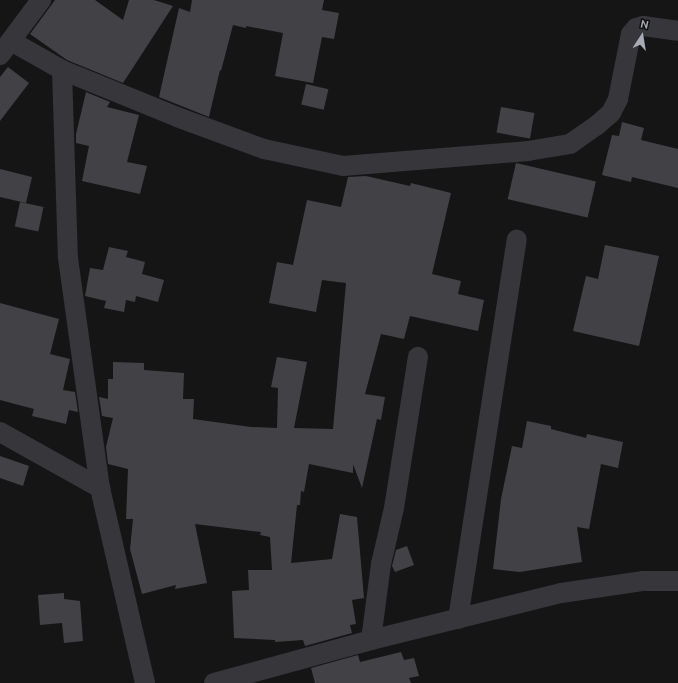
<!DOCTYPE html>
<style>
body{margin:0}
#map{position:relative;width:678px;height:683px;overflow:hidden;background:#151516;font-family:Ubuntu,sans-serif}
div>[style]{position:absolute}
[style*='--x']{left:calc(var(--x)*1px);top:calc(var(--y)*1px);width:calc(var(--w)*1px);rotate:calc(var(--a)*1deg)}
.building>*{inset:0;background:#424246;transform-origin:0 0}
.street>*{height:20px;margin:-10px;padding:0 10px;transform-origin:10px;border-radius:10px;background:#36363b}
span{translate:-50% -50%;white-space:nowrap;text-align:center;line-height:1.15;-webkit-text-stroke:3px #101011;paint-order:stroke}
.north{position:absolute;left:622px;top:16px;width:40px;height:40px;-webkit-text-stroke:3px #101011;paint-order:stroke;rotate:12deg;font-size:11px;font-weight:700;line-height:16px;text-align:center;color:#a8aab5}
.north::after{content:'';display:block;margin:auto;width:14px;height:18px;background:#a8aab5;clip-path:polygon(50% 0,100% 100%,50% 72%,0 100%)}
</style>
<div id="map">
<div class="building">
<div style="clip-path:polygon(55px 0,95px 0,123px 20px,129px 0,154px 0,173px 6px,123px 83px,67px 60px,30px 34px)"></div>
<div style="clip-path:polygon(192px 0,324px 0,322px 10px,339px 13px,334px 39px,322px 37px,313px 83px,275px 76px,283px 33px,246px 26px,246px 28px,233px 25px,221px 71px,220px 70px,209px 117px,159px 97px,179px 8px,190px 12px)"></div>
<div style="clip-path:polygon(8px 67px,29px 83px,0 121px,0 77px)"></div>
<div style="left:306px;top:84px;width:23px;height:21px;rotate:13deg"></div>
<div style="clip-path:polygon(86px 92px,110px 102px,107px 107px,139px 115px,127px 162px,147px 166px,140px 194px,82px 181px,89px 146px,76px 143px,76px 134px)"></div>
<div style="left:501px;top:107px;width:34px;height:26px;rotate:10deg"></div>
<div style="clip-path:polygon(622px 122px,644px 128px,641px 140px,678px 149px,678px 188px,632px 177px,631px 182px,602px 175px,612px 135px,619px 136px)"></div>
<div style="left:516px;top:163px;width:82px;height:37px;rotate:13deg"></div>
<div style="clip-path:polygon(0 169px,32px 177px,26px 203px,0 197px)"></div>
<div style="clip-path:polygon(366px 176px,410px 186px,411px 183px,451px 193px,432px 274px,461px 281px,458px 294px,484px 300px,478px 331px,410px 316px,404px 339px,381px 334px,365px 394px,385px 397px,381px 420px,377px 419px,362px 488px,353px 464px,353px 473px,309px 464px,304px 492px,301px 491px,300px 505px,297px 505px,291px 563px,332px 559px,340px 514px,357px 517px,364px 598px,352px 600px,356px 624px,350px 625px,352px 633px,305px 646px,303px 640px,275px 642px,275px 640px,234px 638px,232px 591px,249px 590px,248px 570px,272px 570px,270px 537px,260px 535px,261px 532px,195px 524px,207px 583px,175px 589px,176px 585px,142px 594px,130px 549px,133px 519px,126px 519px,128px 469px,108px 464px,106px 447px,113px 418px,102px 416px,99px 397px,108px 399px,108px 379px,113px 379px,113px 362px,144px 363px,144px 370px,184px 373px,183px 399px,194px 399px,193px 419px,251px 427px,277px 428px,278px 388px,271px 387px,277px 357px,307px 362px,294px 428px,333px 429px,346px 283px,322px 280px,316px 312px,269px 303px,277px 262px,293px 265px,307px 200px,341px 207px,348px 177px)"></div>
<div style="left:20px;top:202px;width:24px;height:25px;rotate:12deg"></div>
<div style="clip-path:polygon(605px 245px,659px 256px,639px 346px,573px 331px,586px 276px,598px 279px)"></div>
<div style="clip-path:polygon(109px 247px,128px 251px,126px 257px,145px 262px,142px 274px,164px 280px,158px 302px,136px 296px,135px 302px,126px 300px,124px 312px,104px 308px,106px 301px,85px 296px,90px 268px,103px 270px)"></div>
<div style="clip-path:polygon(0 303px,59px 319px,50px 354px,70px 359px,63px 390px,75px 392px,78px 412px,69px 410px,66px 424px,32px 416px,34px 409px,0 400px)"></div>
<div style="clip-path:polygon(527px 421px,551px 426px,551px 429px,586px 438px,587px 434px,623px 442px,618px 468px,601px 464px,589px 529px,577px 527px,582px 562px,520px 572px,493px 569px,501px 499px,512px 446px,522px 448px)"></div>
<div style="clip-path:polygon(0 456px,29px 466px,23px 486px,0 478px)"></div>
<div style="clip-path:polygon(407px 546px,414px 565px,395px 572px,392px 566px,396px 550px)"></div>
<div style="clip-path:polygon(64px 593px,64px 599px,80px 601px,83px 641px,64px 643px,62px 623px,40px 625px,38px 595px)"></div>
<div style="clip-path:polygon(401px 652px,404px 660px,414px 658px,419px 676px,409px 678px,411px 683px,315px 683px,311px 668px,358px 655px,360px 662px)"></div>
</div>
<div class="street">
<div style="--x:11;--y:41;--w:59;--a:29.6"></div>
<div style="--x:62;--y:70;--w:188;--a:88.2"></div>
<div style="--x:68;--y:258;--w:232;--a:82.1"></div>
<div style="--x:100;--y:488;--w:200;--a:77"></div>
<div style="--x:0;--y:55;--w:69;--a:-53.3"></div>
<div style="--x:62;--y:70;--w:124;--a:22.2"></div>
<div style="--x:177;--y:117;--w:93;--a:20.2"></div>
<div style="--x:264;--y:149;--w:81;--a:12.1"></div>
<div style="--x:343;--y:166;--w:186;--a:-4.6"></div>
<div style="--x:528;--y:151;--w:43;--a:-9.5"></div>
<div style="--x:570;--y:144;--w:32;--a:-35"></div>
<div style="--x:596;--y:126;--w:20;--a:-41"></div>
<div style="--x:611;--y:113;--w:16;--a:-63"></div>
<div style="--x:618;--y:99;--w:66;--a:-78.7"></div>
<div style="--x:631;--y:34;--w:8;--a:-50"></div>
<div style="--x:636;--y:28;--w:7;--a:-16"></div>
<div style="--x:643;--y:26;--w:35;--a:8"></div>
<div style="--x:0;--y:432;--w:115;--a:29.2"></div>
<div style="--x:458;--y:619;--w:384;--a:-81.2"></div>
<div style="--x:371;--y:640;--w:77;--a:-82.5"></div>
<div style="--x:381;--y:564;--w:57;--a:-76.9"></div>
<div style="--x:394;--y:508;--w:153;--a:-81"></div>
<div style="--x:214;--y:683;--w:163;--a:-15.3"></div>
<div style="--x:371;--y:640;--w:196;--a:-13.9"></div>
<div style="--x:561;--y:593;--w:82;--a:-8.4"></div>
<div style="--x:642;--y:581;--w:36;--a:0"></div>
</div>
<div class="north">N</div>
</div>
